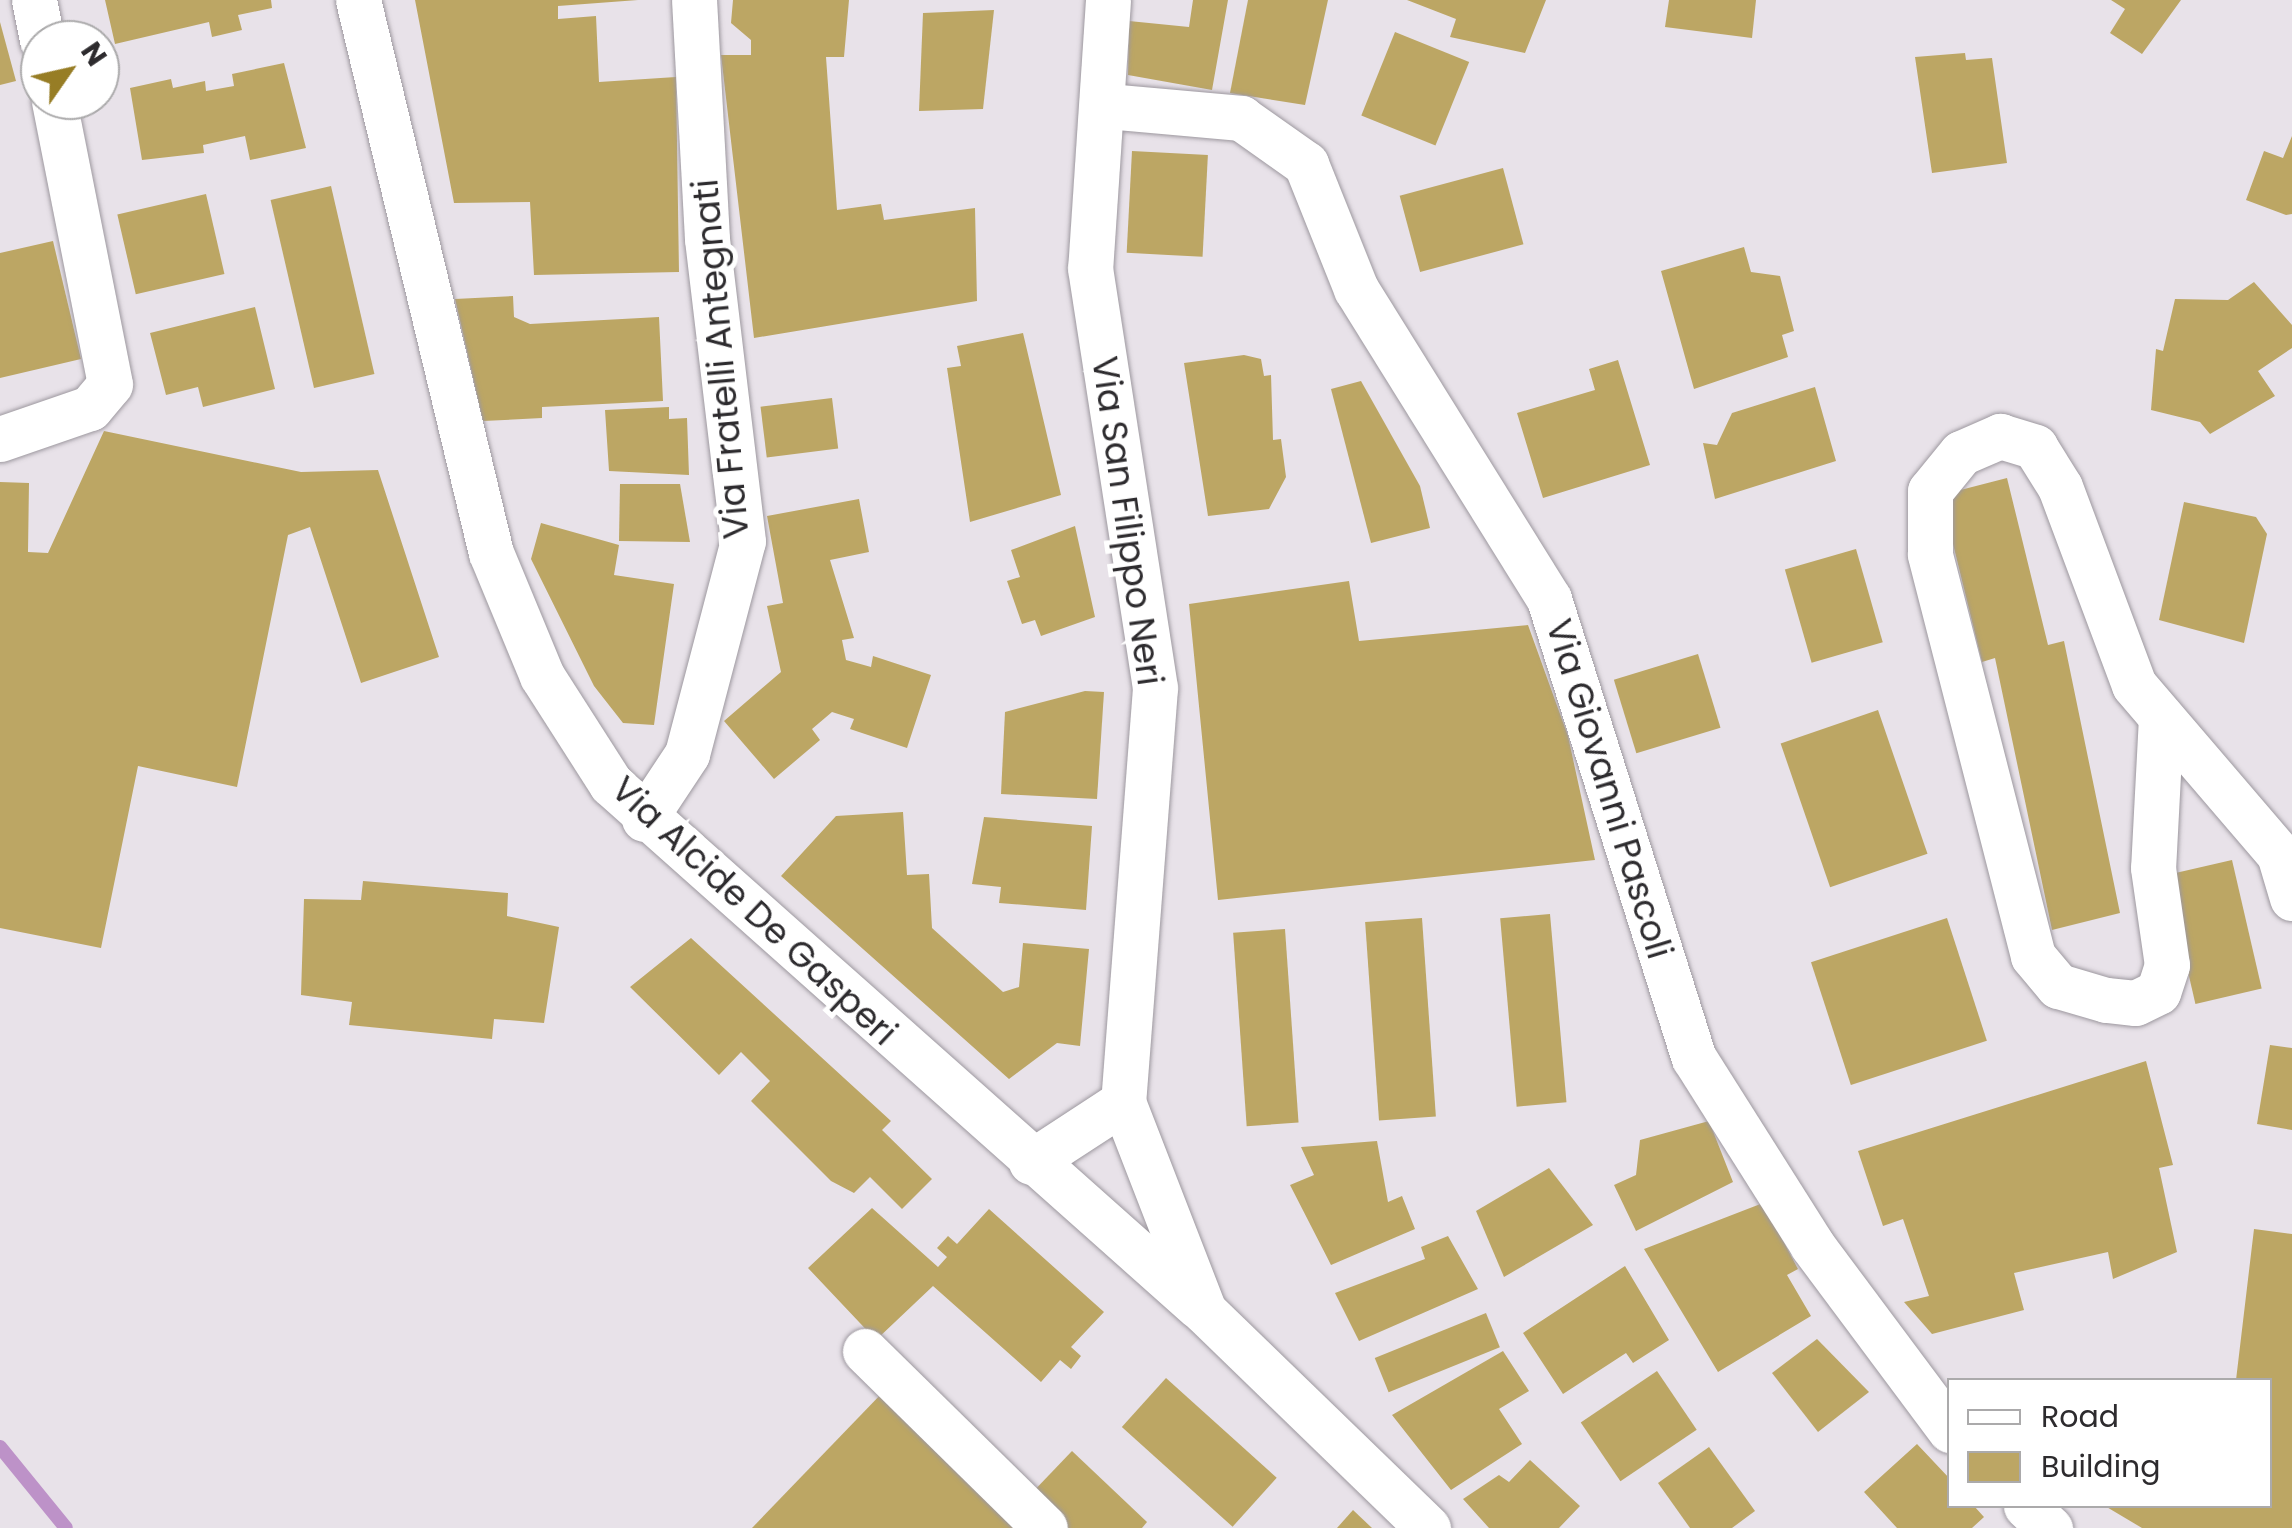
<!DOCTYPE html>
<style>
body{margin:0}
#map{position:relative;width:2292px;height:1528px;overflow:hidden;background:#e8e2e9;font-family:Poppins,sans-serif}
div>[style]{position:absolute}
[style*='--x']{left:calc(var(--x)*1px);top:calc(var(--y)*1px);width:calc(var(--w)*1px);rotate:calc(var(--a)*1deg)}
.stream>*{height:14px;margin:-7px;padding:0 7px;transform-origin:7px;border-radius:7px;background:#bd92c8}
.building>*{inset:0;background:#bca664;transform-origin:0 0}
.roads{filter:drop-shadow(0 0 2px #9d989f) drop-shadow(0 0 2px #9d989f)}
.minor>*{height:45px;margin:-22.5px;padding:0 22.5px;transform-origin:22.5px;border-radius:22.5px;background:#fff}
span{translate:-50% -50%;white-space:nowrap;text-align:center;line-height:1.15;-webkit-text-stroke:10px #fff;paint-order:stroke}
.street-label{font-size:35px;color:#2d2b2e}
.legend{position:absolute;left:1947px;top:1378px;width:325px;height:130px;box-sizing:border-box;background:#fff;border:2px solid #abaaab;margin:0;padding:12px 18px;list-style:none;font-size:30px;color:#2d2b2e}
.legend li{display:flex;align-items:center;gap:20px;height:50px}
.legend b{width:50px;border:2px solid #abaaab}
.north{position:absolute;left:20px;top:20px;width:100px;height:100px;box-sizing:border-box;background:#fff;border:2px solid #abaaab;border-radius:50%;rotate:56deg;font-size:28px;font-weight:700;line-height:40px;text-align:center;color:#2d2b2e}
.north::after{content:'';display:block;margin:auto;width:35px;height:45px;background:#977d25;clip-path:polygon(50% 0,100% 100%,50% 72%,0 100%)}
</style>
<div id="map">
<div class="stream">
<div style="--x:0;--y:1447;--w:104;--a:50.8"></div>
</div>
<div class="building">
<div style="clip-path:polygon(105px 0,271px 0,272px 8px,238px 15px,242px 30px,212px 37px,209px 22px,115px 44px)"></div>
<div style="clip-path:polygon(415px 0,638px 0,558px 6px,558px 19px,596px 16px,599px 82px,676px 77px,679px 272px,534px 275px,530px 202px,454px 203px)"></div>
<div style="clip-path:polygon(733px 0,849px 0,844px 57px,826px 57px,837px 210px,881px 204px,884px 220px,975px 208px,977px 301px,754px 338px,721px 55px,751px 55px,751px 40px,731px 23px)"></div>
<div style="clip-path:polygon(1193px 0,1228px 0,1212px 90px,1128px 75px,1129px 21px,1189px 27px)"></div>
<div style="clip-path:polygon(1248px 0,1328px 0,1305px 105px,1230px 93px)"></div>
<div style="clip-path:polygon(1407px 0,1546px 0,1525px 53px,1450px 37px,1456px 19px)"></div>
<div style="clip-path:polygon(1669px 0,1756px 0,1752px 38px,1665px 27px)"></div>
<div style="clip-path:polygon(2111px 0,2181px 0,2142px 54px,2110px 33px,2125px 9px)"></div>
<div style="clip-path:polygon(994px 10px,983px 109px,919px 111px,923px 13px)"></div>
<div style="clip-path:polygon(0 22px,16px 81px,0 85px)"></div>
<div style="left:1395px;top:32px;width:80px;height:90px;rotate:22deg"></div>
<div style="clip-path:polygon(1965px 53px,1966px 60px,1992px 58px,2007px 163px,1932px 173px,1915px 57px)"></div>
<div style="clip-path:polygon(284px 63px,306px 148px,250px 160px,245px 136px,203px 145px,204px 153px,142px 160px,130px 88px,171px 79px,173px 88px,205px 81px,206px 91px,234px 86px,232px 74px)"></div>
<div style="clip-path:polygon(2292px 136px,2292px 214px,2286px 215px,2246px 200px,2264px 151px,2283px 158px)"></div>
<div style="left:1132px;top:151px;width:76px;height:102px;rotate:3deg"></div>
<div style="left:1503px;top:168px;width:79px;height:107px;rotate:75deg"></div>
<div style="left:331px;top:186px;width:193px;height:62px;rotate:77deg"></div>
<div style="left:206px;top:194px;width:82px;height:91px;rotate:77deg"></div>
<div style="clip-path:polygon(53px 241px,81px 359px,0 378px,0 253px)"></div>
<div style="clip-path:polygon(1744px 247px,1751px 272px,1780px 276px,1794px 331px,1782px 335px,1788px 357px,1694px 389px,1661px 271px)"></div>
<div style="clip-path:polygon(2254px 282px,2292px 325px,2292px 348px,2258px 371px,2275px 396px,2210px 434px,2200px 422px,2151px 410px,2156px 349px,2163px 351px,2175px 299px,2228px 300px)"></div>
<div style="clip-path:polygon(513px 296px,514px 317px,530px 324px,659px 317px,663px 401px,542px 407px,542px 418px,483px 421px,455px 299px)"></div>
<div style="clip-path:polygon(255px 307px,275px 389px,203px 407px,198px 387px,166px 395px,150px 333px)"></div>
<div style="clip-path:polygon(1023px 333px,1061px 495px,970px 522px,947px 368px,961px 366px,957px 346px)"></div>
<div style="clip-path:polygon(1244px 355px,1261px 359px,1264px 376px,1271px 375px,1273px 440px,1281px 439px,1286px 477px,1269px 509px,1208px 516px,1184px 363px)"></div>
<div style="clip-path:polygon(1618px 360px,1650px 465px,1543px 498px,1517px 413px,1595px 390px,1589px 369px)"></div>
<div style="clip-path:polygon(1361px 381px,1420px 486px,1430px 528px,1371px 543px,1331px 389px)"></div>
<div style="clip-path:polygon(1815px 387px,1836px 461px,1715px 499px,1703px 443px,1717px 445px,1732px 413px)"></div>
<div style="left:832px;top:398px;width:51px;height:72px;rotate:83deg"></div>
<div style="clip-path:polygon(669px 407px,669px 419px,687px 418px,689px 475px,609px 471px,605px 410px)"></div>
<div style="clip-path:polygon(104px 431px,301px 472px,378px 470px,439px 657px,361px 683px,310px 527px,288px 535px,237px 787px,138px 766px,101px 948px,0 928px,0 482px,29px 483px,28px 552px,48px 553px)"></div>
<div style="clip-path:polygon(2007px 478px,2048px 645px,2064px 641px,2120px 913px,2052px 930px,1995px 658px,1982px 662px,1941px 495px)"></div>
<div style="clip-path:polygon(620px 484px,680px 484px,690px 542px,619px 541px)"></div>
<div style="clip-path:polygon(859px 499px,869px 552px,830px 560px,854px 638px,842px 640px,846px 660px,871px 667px,873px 656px,931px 675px,907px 748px,850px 729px,854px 719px,832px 712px,812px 729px,820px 740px,774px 779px,724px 721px,781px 672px,767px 606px,783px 603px,767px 516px)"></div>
<div style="clip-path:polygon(2184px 502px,2256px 517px,2267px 534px,2244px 643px,2159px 620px)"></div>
<div style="clip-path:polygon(541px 523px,619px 545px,614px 575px,674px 584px,654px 725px,623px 723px,594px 686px,531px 559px)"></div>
<div style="clip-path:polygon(1075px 526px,1095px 617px,1041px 636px,1035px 620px,1022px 624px,1007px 581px,1020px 577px,1011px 550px)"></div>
<div style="left:1856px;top:549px;width:97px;height:74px;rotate:74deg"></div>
<div style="clip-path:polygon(1349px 581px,1359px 641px,1528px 625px,1568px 736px,1595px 860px,1218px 900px,1189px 604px)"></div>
<div style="left:1698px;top:654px;width:77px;height:88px;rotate:73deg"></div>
<div style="clip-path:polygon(1085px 691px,1104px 692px,1097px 799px,1001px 794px,1005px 712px)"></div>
<div style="left:1878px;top:710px;width:152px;height:103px;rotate:71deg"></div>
<div style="clip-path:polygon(903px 812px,907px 875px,929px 874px,932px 928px,1003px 992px,1019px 987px,1023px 943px,1089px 949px,1080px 1046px,1057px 1043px,1009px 1079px,781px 876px,836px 816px)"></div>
<div style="clip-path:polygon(984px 817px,1092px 826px,1086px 910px,999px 903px,1001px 887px,972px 884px)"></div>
<div style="left:2232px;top:860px;width:132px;height:68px;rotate:77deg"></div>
<div style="clip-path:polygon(363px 881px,508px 893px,507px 916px,559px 927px,544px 1023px,494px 1019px,492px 1039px,349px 1025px,352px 1002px,301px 995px,304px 899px,361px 900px)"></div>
<div style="left:1550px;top:914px;width:189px;height:50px;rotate:85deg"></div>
<div style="left:1422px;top:918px;width:199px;height:57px;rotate:86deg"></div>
<div style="left:1947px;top:918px;width:129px;height:143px;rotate:72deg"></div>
<div style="left:1285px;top:929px;width:194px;height:52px;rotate:86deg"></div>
<div style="clip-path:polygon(691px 938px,891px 1121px,882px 1130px,932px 1179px,902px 1209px,870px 1177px,854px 1193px,831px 1181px,751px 1101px,770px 1081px,741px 1052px,719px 1075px,630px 987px)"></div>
<div style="clip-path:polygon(2270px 1045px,2292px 1048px,2292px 1130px,2257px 1124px)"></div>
<div style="clip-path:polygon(2146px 1061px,2173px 1165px,2159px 1168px,2177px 1252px,2113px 1279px,2108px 1252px,2014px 1273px,2024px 1310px,1932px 1334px,1904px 1302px,1929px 1296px,1903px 1219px,1883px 1226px,1858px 1151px)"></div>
<div style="clip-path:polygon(1709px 1121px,1733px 1182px,1636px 1231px,1614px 1185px,1636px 1175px,1640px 1140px)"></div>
<div style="clip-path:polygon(1377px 1141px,1388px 1202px,1402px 1196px,1415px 1229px,1331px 1265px,1290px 1185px,1314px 1175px,1301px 1147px)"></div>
<div style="clip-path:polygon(1549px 1168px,1593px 1225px,1504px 1277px,1476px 1211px)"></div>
<div style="clip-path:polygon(1763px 1203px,1798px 1269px,1787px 1275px,1811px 1316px,1718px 1372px,1644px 1249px)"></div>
<div style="clip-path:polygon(872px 1208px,938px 1267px,947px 1257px,937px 1248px,948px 1236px,957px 1244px,989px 1209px,1104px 1312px,1071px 1347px,1081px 1356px,1071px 1369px,1060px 1360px,1041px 1382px,933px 1286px,876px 1340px,808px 1268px)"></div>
<div style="clip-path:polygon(2254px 1229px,2292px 1234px,2292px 1528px,2142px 1528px,2105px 1506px,2270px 1506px,2270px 1380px,2236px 1380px)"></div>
<div style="clip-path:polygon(1448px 1236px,1478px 1289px,1359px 1341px,1335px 1293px,1425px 1259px,1421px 1247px)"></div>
<div style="clip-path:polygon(1625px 1266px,1669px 1340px,1633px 1363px,1626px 1353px,1563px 1394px,1523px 1333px)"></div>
<div style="left:1486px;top:1313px;width:37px;height:120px;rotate:68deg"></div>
<div style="clip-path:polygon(1817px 1339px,1869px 1392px,1818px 1432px,1772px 1373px)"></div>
<div style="clip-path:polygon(1503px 1351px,1529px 1391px,1499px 1409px,1522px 1444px,1451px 1490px,1392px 1415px)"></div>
<div style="left:1657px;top:1371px;width:71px;height:92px;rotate:56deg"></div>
<div style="left:1166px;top:1378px;width:149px;height:66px;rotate:42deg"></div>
<div style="clip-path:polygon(885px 1390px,1021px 1528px,752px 1528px)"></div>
<div style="clip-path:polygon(1917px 1444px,1950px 1479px,1950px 1506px,1974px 1506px,1984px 1517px,1972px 1528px,1897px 1528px,1864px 1492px)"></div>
<div style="clip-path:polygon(1709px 1447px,1755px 1511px,1732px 1528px,1690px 1528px,1658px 1483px)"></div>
<div style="clip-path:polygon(1072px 1451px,1147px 1522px,1142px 1528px,1061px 1528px,1028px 1497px)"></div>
<div style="clip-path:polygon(1530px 1460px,1580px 1506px,1559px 1528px,1489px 1528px,1463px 1499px,1499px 1475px,1509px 1482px)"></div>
<div style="clip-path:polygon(1353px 1510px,1372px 1528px,1337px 1528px)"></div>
</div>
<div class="roads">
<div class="minor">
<div style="--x:34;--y:0;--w:41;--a:78.7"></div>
<div style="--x:358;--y:0;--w:569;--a:76.48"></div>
<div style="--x:491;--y:553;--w:133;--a:67.5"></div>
<div style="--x:542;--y:676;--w:128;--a:57.4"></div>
<div style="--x:611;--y:784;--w:786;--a:41.65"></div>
<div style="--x:1108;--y:0;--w:269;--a:93.8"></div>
<div style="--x:1090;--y:268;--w:425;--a:81.2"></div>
<div style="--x:1155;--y:688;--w:415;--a:94.4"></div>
<div style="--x:1123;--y:1102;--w:224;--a:68.8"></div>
<div style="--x:1204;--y:1311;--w:312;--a:44.1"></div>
<div style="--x:1107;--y:106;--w:135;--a:5.1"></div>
<div style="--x:1241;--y:118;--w:80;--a:35.3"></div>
<div style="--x:1306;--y:164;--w:135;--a:68.2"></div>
<div style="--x:1356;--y:289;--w:365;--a:58.1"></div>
<div style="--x:1549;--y:599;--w:481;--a:72.5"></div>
<div style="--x:1694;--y:1058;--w:221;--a:57.7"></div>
<div style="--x:1812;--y:1245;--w:231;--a:53.3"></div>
<div style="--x:0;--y:439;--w:95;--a:-19"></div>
<div style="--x:90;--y:408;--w:31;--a:-50"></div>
<div style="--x:110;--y:384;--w:289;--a:-101.2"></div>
<div style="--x:2161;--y:717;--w:151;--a:93"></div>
<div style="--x:2153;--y:868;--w:98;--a:81.8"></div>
<div style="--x:2167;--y:965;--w:28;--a:108"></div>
<div style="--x:2158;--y:992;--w:25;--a:154"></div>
<div style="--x:2135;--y:1003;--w:29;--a:-174"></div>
<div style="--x:2106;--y:1000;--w:50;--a:-163.7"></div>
<div style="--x:2058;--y:986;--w:39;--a:-130"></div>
<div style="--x:2033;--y:956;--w:415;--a:-104.4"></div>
<div style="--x:1930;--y:554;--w:63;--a:-90"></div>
<div style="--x:1930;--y:491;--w:49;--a:-50.8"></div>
<div style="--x:1961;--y:453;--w:43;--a:-23.6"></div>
<div style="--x:2000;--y:436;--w:37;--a:17"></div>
<div style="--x:2035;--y:447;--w:47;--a:58"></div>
<div style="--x:2060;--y:487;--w:211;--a:69.5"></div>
<div style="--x:2134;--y:685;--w:223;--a:49.4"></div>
<div style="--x:2279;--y:854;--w:46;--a:73.5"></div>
<div style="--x:644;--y:819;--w:78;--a:-56.5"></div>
<div style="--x:687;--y:754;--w:220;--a:-75.3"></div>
<div style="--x:743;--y:541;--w:304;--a:-96.8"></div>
<div style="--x:707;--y:239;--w:239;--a:-93.1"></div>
<div style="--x:1031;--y:1162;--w:110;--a:-33.1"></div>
<div style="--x:865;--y:1351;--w:252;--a:44.5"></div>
<div style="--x:2026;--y:1506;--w:33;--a:43"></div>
</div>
</div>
<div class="street-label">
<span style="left:721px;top:359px;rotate:-95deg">Via Fratelli Antegnati</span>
<span style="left:1127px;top:521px;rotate:82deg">Via San Filippo Neri</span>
<span style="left:1609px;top:789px;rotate:73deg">Via Giovanni Pascoli</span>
<span style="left:754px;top:911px;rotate:43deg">Via Alcide De Gasperi</span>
</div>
<ul class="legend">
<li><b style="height:12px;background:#fff"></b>Road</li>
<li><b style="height:28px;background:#bca664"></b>Building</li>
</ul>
<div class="north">N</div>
</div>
